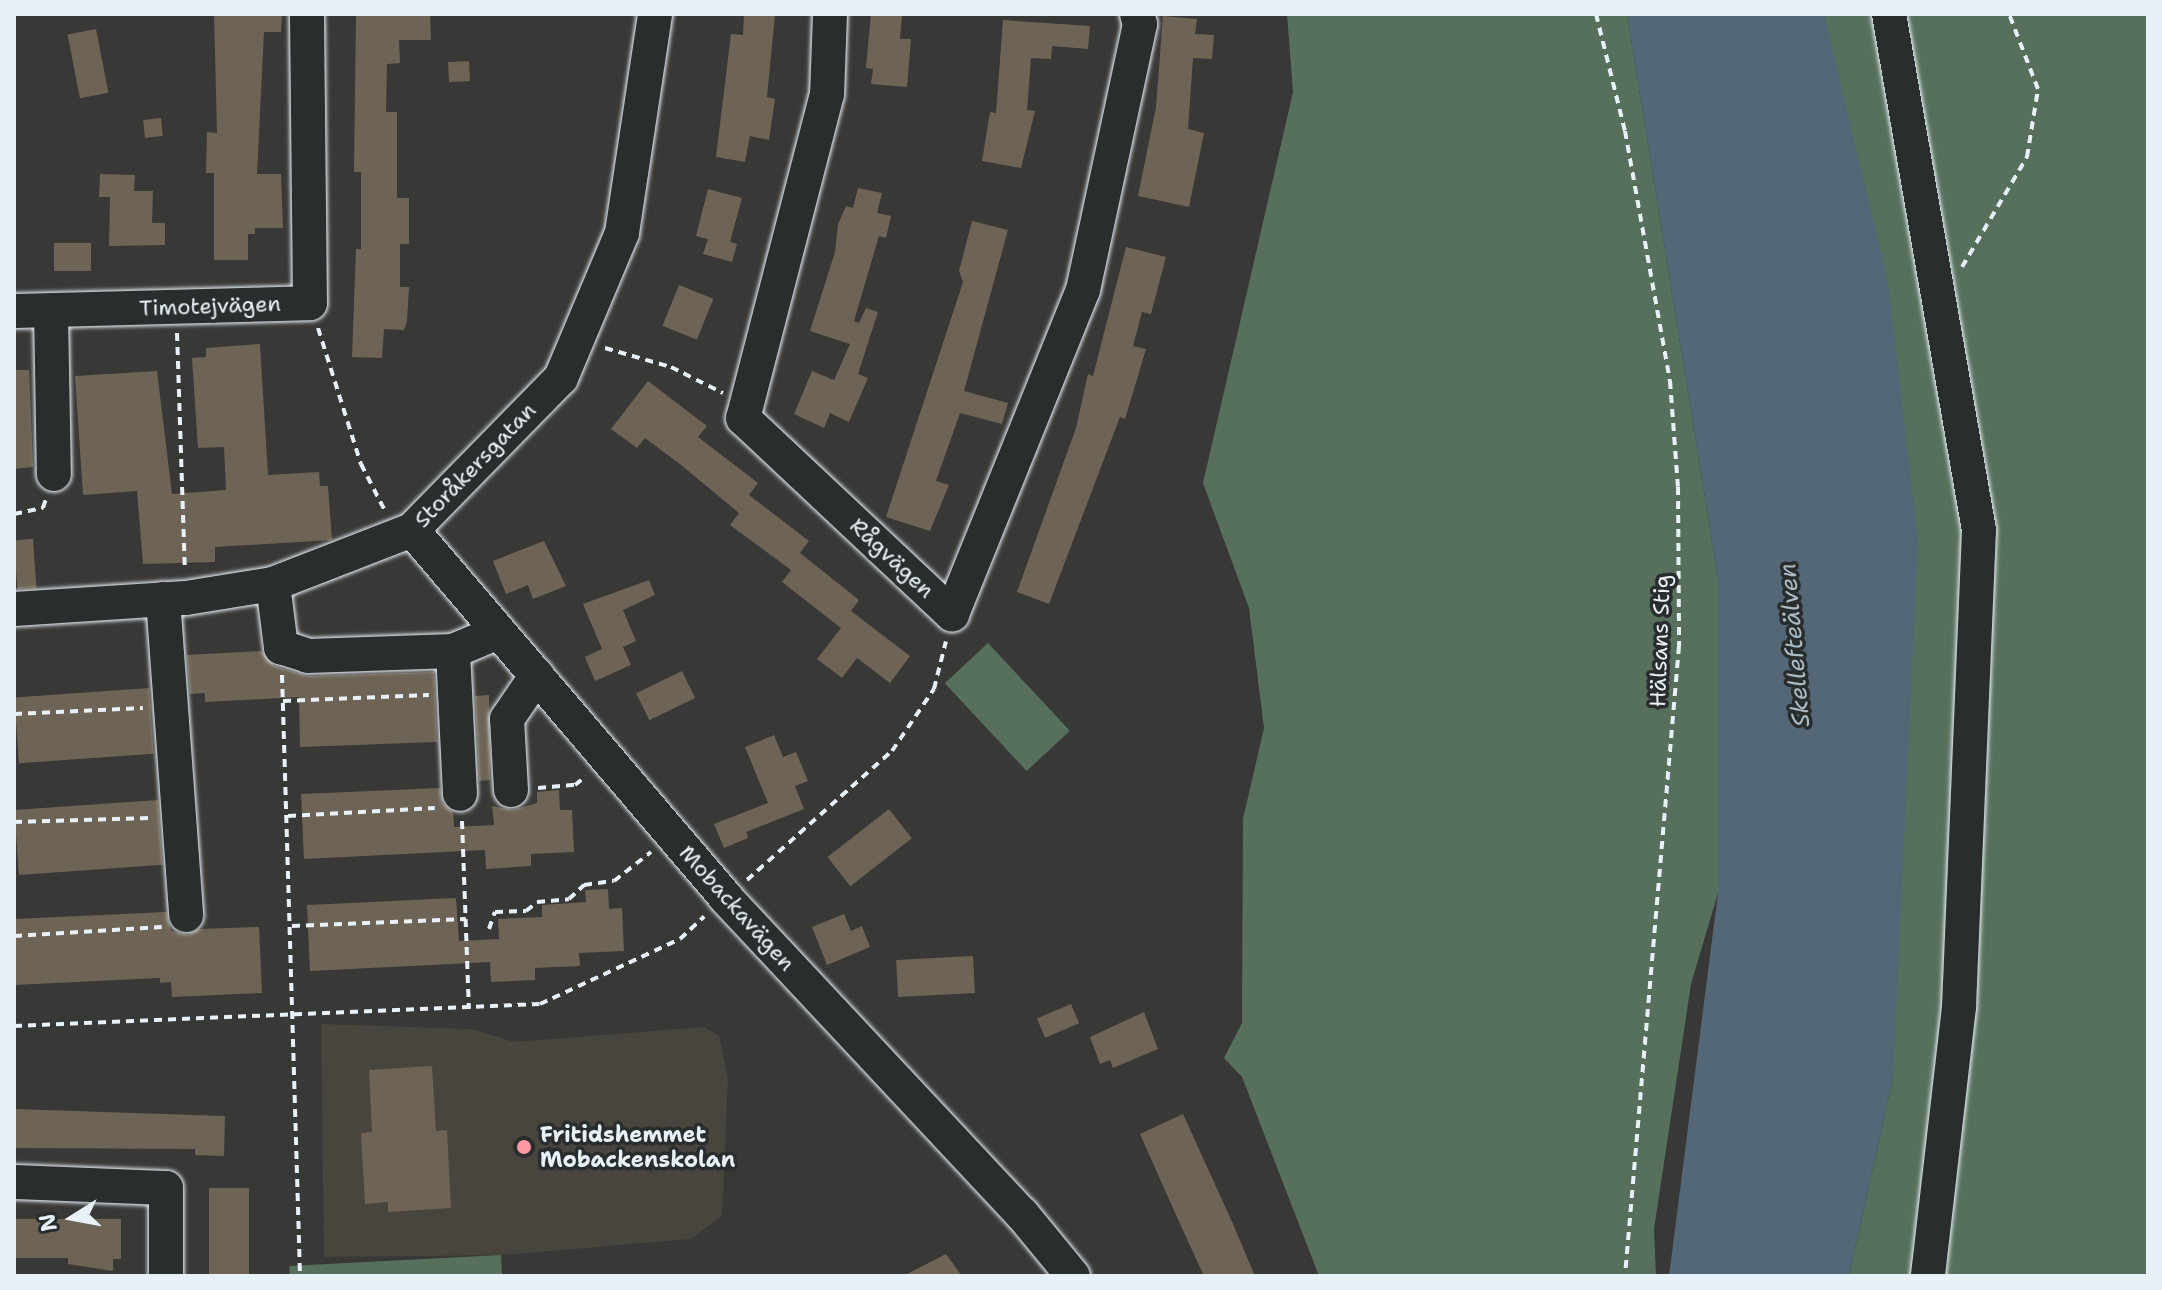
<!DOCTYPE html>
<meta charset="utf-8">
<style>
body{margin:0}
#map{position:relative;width:2162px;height:1290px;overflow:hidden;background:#383836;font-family:"Shantell Sans",sans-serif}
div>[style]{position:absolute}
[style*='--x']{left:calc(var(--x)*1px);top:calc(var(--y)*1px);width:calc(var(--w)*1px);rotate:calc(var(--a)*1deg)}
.built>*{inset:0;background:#48453f}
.green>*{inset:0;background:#57705d;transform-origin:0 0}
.water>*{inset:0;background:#536776}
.building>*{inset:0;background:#6e6455;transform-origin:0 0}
.path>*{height:4px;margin-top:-2px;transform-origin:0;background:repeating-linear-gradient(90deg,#e8f1f8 0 8px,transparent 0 14px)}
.roads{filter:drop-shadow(0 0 2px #e8f1f8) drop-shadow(0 0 2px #e8f1f8)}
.minor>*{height:34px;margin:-17px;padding:0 17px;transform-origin:17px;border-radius:17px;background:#2a2d2e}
.dots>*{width:22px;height:22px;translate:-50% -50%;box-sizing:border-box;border:4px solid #2a2d2e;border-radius:50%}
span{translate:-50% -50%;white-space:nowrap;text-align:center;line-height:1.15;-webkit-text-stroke:7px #2a2d2e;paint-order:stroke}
.street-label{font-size:22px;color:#e8f1f8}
.poi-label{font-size:22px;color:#e8f1f8;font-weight:700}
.left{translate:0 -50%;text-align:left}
.water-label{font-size:24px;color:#acbac4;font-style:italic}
.frame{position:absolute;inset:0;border:16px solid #e8f1f8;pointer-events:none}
.north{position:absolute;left:32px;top:1178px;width:80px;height:80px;-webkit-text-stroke:6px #2a2d2e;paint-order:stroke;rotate:259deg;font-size:22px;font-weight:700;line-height:32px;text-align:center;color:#e8f1f8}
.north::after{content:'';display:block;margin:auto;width:28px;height:36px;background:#e8f1f8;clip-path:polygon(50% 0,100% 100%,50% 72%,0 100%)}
</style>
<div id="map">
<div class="built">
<div style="clip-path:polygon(321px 1024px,472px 1029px,514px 1042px,704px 1027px,719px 1036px,728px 1078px,722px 1216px,691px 1239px,501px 1255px,324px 1257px)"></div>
</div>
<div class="green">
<div style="clip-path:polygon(1287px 14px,1627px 14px,1718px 578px,1718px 893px,1691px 984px,1654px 1229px,1656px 1276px,1319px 1276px,1242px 1077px,1224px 1058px,1242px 1023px,1243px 819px,1264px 728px,1249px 608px,1203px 483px,1293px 92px)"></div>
<div style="clip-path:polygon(1824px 14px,2148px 14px,2148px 1276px,1849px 1276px,1893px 1078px)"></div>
<div style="left:988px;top:643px;width:120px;height:59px;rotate:47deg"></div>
<div style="left:501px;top:1255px;width:21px;height:212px;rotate:87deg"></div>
</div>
<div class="water">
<div style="clip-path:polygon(1627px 14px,1824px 14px,1888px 282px,1918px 540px,1893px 1078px,1849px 1276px,1669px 1276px,1718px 893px,1718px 578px)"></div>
</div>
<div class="building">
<div style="clip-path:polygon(214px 14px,282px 14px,281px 32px,264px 32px,257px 174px,281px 174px,283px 228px,255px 228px,255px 234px,248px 234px,248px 260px,214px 260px,214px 173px,206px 173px,207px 132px,217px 133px)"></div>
<div style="clip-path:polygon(356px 14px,430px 14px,431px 40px,399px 40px,400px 63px,387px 64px,386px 112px,397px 112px,397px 198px,409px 198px,409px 244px,400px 244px,400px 287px,409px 287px,407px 322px,404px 330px,384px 329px,382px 358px,352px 357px,356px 249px,361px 249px,361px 172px,354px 172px)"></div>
<div style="clip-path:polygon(744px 14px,775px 15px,767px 97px,775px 99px,769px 140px,750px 136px,745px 162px,716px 157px,731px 34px,743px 35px)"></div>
<div style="clip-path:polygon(871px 14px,902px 16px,900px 39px,911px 39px,907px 87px,871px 84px,873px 69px,866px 68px)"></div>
<div style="clip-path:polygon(1163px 16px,1197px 19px,1195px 34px,1214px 35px,1212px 59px,1193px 58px,1188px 129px,1204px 133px,1189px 207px,1138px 196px,1156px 107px)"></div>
<div style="clip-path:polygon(1003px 20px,1090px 26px,1088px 49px,1052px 46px,1051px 59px,1031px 58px,1027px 110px,1035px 111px,1021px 168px,982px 161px,990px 112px,996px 113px)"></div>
<div style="left:96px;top:29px;width:65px;height:29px;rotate:79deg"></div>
<div style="left:469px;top:61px;width:20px;height:21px;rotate:87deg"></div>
<div style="left:161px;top:118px;width:18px;height:18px;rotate:84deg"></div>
<div style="clip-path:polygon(100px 174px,135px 175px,134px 191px,153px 191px,152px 223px,165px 223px,165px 245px,109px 246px,110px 197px,99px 197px)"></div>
<div style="clip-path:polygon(858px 188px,882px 193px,877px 213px,891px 216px,886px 238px,879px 236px,854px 321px,859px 323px,866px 308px,878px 312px,858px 374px,868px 378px,849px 422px,830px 413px,824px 428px,794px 414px,812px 371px,834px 380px,850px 344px,810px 331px,835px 252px,838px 224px,846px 206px,853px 208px)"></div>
<div style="clip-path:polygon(708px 189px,742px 198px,730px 242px,737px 244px,732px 262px,703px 254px,708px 239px,696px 236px)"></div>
<div style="clip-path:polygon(972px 221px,1008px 230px,964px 391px,1008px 403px,1002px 424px,960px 413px,936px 481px,949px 485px,930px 531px,886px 517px,963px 282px,959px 271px)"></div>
<div style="left:54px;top:243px;width:37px;height:28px"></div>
<div style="clip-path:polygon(1126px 247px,1166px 257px,1151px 314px,1142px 312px,1133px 346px,1146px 349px,1125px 419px,1120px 417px,1049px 604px,1017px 592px,1076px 428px,1088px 374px,1093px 376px)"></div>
<div style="left:679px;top:285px;width:37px;height:44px;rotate:22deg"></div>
<div style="clip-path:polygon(260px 344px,268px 475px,319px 472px,320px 486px,328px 486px,332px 540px,215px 547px,215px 562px,143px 564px,137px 491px,83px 495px,75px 376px,157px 371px,172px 494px,226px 490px,224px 447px,198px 448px,192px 358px,206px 357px,206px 348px)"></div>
<div style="clip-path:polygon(14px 370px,29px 370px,33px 467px,14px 469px)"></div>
<div style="clip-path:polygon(648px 381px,707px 426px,698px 437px,758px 483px,749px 495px,809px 541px,800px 553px,859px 600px,851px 611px,910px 656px,890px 683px,857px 658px,842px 678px,817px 659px,841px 628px,782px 582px,791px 570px,730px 525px,739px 513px,681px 465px,645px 438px,637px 448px,611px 429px)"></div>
<div style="left:33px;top:539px;width:49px;height:19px;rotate:86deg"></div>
<div style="clip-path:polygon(544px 541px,566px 586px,533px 599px,528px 585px,506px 594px,493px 561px)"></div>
<div style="clip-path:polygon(649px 580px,655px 595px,623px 610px,636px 641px,623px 647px,631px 665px,595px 681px,585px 657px,602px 649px,583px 604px)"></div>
<div style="clip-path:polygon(262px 651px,274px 666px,308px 676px,434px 672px,437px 742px,300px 747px,299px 697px,205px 702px,205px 693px,190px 694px,187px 655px)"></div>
<div style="left:682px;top:671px;width:30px;height:51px;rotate:64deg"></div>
<div style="left:149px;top:688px;width:66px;height:135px;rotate:86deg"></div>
<div style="clip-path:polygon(489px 695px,490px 780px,479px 781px,475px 696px)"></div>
<div style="clip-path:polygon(774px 735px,783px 757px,796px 752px,808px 781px,795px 786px,804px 809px,746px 832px,748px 838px,724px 848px,714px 824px,768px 803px,745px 747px)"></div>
<div style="clip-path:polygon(440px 788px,443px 804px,453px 812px,454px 827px,494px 825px,492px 806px,513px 810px,537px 803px,537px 792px,559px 790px,560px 810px,572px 810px,574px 852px,531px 854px,531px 866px,486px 869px,485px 850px,304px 859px,301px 794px)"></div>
<div style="left:158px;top:800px;width:65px;height:144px;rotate:86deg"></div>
<div style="left:889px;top:809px;width:37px;height:78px;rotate:52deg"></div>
<div style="clip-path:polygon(608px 889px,609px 909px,622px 908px,624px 951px,579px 953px,580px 966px,535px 968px,535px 980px,491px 982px,490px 962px,310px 971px,307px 905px,456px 898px,459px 941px,499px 939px,498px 919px,542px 917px,542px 905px,586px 902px,585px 890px)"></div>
<div style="clip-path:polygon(166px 912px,171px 931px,187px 935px,199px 929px,259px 927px,262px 993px,172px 997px,171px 982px,160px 983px,160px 978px,14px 985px,14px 919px)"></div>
<div style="clip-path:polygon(844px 914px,851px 931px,862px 926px,870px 947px,827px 965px,812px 927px)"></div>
<div style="left:973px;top:956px;width:37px;height:77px;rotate:87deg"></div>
<div style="left:1071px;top:1004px;width:21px;height:37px;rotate:67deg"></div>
<div style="clip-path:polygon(1144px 1012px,1158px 1049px,1113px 1068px,1110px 1060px,1100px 1064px,1090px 1037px)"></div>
<div style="clip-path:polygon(432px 1066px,436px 1131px,447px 1130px,451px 1208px,388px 1212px,388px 1202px,365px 1204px,361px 1133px,372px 1132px,369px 1070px)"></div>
<div style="clip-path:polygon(14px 1109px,225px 1116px,224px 1156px,195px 1155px,195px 1149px,14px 1148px)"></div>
<div style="clip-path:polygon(1183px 1114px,1233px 1224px,1255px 1276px,1204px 1276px,1176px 1215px,1140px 1134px)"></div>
<div style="left:209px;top:1188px;width:40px;height:88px"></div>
<div style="clip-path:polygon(14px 1219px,121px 1219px,121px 1259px,113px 1259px,113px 1271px,68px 1264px,68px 1258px,14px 1258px)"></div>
<div style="clip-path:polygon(946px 1254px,962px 1276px,903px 1276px)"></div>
</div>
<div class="path">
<div style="--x:1596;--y:14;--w:121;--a:76.1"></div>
<div style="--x:1625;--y:131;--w:254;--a:79.8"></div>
<div style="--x:1670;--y:381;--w:106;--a:85.7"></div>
<div style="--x:1678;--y:487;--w:159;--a:89.6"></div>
<div style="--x:1679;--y:646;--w:632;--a:94.9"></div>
<div style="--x:1962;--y:267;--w:128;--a:-59.4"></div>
<div style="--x:2027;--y:157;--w:69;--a:-80.8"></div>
<div style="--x:2038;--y:89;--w:80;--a:-111.1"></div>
<div style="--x:318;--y:328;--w:143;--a:72.5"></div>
<div style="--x:361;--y:464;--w:53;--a:62.9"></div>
<div style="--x:177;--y:333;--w:235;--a:88.1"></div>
<div style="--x:605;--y:348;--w:69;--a:16.1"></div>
<div style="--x:671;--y:367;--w:58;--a:26.6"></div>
<div style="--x:14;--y:514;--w:30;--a:-12"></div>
<div style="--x:43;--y:508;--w:9;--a:-72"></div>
<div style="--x:282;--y:675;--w:601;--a:88.28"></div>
<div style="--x:283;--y:701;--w:146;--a:-2.4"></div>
<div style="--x:14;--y:714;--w:129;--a:-2.7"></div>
<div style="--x:538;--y:788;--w:37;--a:-5"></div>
<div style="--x:575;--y:785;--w:14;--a:-39"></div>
<div style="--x:288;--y:816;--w:147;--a:-3.1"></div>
<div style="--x:462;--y:821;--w:188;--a:87.9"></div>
<div style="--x:14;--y:822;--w:136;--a:-1.7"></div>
<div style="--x:747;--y:880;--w:194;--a:-41.7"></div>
<div style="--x:892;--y:751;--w:75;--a:-55.9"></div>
<div style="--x:934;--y:689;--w:49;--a:-76"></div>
<div style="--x:292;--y:926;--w:174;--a:-2.3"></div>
<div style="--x:489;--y:929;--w:18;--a:-71"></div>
<div style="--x:495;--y:912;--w:31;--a:-2"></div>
<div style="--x:526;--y:911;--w:14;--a:-39"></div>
<div style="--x:537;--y:902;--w:32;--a:-5"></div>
<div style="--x:569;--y:899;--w:21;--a:-43"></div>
<div style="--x:584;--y:885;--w:30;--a:-8"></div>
<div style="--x:614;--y:881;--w:47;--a:-38.1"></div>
<div style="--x:14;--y:936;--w:148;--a:-3.5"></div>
<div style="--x:14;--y:1026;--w:526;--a:-2.4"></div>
<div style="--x:540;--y:1004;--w:154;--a:-24.9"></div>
<div style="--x:680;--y:939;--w:33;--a:-43"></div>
</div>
<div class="roads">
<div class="minor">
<div style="--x:830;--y:14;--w:80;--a:92.1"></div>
<div style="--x:827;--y:94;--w:335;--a:104.5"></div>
<div style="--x:743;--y:418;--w:287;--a:43.2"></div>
<div style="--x:952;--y:614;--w:349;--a:-68"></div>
<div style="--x:1083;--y:290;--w:272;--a:-77.9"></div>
<div style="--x:1140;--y:24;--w:10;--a:-107"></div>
<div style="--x:1889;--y:14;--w:524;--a:80.11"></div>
<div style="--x:1979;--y:530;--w:477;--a:92.4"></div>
<div style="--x:1959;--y:1007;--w:271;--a:96.6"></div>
<div style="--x:51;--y:310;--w:164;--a:89"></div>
<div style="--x:14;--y:311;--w:296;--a:-1.5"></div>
<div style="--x:310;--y:303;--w:289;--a:-90.6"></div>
<div style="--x:412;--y:530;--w:482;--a:49.5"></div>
<div style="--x:725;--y:897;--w:434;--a:46.9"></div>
<div style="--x:1022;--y:1214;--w:80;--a:50.6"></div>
<div style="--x:273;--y:584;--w:64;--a:82.8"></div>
<div style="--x:281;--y:647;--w:28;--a:18"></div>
<div style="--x:308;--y:656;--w:145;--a:-2"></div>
<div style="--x:453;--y:651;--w:47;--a:-22.7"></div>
<div style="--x:163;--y:599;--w:317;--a:85.8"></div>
<div style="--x:14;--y:609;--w:172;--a:-3.7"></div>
<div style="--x:186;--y:598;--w:88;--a:-9.1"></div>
<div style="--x:273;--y:584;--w:149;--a:-21.2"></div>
<div style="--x:412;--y:530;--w:213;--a:-45.6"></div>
<div style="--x:561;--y:378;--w:157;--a:-67.2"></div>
<div style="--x:622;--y:233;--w:221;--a:-81.4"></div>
<div style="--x:453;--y:651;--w:143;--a:87.2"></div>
<div style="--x:511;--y:790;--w:71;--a:-93.2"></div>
<div style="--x:507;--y:719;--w:53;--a:-55.7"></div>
<div style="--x:14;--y:1182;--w:152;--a:2.3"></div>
<div style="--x:166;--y:1188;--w:88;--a:90"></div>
</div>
</div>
<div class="dots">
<div style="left:524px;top:1147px;background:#ff9aa2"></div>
</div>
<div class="street-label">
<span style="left:210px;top:306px;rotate:-2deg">Timotejvägen</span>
<span style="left:475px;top:465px;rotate:-46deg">Storåkersgatan</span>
<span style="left:892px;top:558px;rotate:43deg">Rågvägen</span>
<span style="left:1660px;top:641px;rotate:-88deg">Hälsans Stig</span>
<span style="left:737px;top:908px;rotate:48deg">Mobackavägen</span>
</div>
<div class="poi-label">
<span class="left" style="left:540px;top:1147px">Fritidshemmet<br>Mobackenskolan</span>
</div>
<div class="water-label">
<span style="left:1795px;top:645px;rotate:-95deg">Skellefteälven</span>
</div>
<div class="frame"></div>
<div class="north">N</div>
</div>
